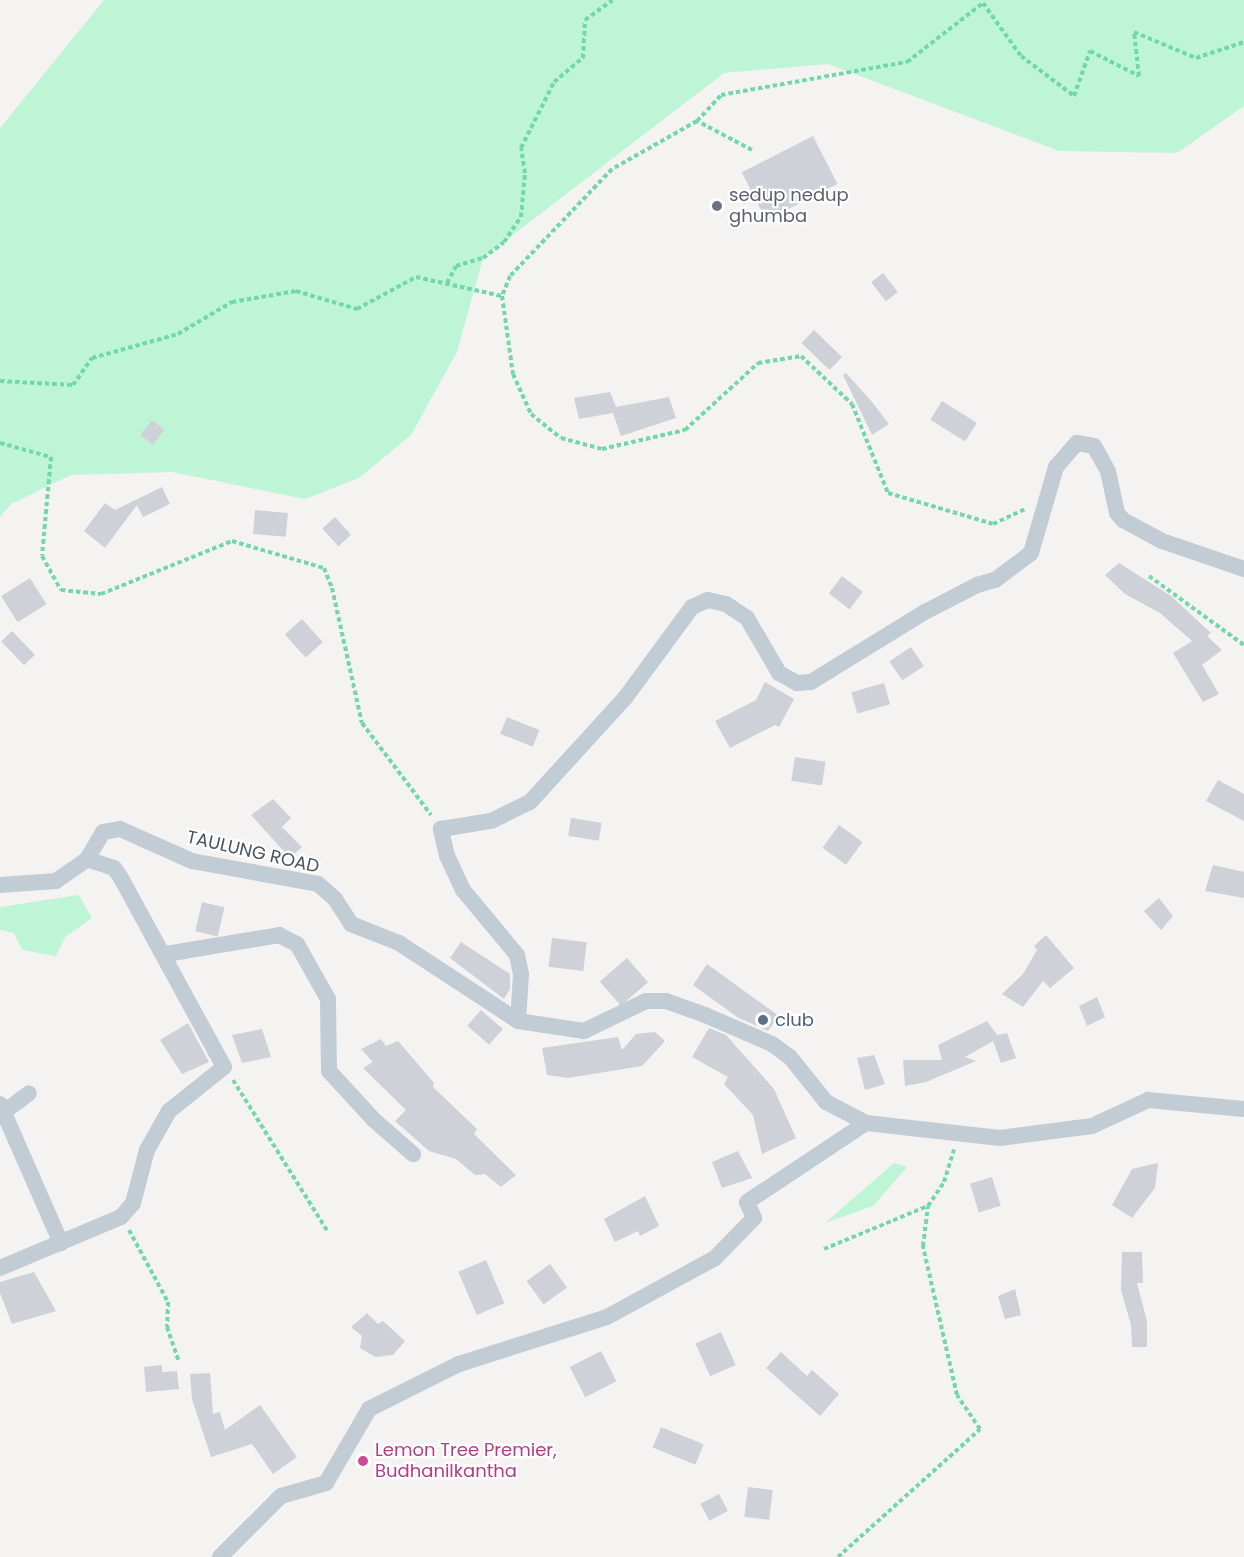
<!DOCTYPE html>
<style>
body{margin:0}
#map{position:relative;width:1244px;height:1557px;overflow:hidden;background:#f5f2f2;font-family:Poppins,sans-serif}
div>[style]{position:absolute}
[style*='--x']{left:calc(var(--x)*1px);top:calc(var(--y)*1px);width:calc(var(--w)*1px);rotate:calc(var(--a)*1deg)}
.green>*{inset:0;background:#bef5d6}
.building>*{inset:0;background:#ced1d8;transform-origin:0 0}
.path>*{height:4px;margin-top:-2px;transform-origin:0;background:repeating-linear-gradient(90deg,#71d8aa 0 4.5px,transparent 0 7.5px)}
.street>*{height:16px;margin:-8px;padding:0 8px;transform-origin:8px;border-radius:8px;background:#c2ccd5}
.dots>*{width:16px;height:16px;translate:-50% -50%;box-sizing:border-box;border:3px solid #fff;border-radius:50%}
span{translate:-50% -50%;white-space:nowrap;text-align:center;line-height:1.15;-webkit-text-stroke:4.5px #fff;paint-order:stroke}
.worship-label{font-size:18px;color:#5b616d}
.left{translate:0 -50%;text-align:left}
.street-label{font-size:18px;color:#475462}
.service-label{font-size:18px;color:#4e5e75}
.hotel-label{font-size:18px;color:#b23c85}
</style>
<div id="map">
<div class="green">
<div style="clip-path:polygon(104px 0,1244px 0,1244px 106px,1177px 153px,1059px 151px,828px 64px,724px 73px,483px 258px,457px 352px,411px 435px,359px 478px,305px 499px,172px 472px,71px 475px,11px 504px,0 517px,0 128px)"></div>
<div style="clip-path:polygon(79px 895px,92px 918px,65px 937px,56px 956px,22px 950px,14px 933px,0 930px,0 907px)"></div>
<div style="clip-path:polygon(894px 1163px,907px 1167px,873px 1206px,825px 1223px)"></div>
</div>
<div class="building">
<div style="left:813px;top:136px;width:54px;height:80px;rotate:63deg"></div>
<div style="left:883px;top:273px;width:24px;height:15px;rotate:52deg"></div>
<div style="left:814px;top:330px;width:39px;height:18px;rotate:44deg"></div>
<div style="clip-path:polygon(846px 373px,872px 402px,889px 424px,872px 435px,843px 375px)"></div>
<div style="clip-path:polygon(610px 392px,616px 407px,669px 397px,676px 418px,621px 436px,613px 413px,579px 419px,574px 398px)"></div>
<div style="left:942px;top:401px;width:41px;height:22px;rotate:32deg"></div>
<div style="left:152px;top:420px;width:16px;height:19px;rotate:38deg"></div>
<div style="clip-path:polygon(162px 487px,170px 504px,143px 517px,137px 505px,105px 548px,84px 531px,105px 503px,115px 510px)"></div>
<div style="left:255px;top:510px;width:33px;height:24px;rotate:5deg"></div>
<div style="left:335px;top:517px;width:24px;height:17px;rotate:48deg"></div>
<div style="clip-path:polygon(1119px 563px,1171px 596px,1211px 633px,1207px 636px,1222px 650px,1202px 665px,1219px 694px,1203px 702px,1173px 653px,1192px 641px,1160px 613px,1125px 594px,1105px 575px)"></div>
<div style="left:842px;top:576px;width:26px;height:22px;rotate:37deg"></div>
<div style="left:30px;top:578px;width:31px;height:34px;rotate:58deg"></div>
<div style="left:302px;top:619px;width:31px;height:23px;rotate:48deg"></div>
<div style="left:12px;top:631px;width:33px;height:15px;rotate:46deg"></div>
<div style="left:911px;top:647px;width:23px;height:26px;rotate:56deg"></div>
<div style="clip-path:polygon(765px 682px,794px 699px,779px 727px,775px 725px,730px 748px,715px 721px,756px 700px)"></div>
<div style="left:884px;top:683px;width:22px;height:34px;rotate:74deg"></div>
<div style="left:507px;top:717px;width:35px;height:18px;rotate:22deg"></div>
<div style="left:795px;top:757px;width:31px;height:24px;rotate:9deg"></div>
<div style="clip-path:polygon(1218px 780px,1244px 794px,1244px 821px,1206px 801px)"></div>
<div style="clip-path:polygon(273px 799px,291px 818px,282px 827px,302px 847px,290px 858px,251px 815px)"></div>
<div style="left:571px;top:818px;width:31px;height:18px;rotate:9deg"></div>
<div style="left:839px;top:825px;width:29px;height:28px;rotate:36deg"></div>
<div style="clip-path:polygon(1213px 865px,1244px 872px,1244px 898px,1205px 891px)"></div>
<div style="clip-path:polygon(1159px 898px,1173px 916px,1161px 930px,1144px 911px)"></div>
<div style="left:202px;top:902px;width:23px;height:30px;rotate:13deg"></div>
<div style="clip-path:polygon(1046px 935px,1074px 968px,1050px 988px,1043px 981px,1023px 1007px,1002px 994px,1023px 974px,1037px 950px,1034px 946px)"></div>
<div style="left:552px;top:938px;width:35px;height:29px;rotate:7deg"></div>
<div style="clip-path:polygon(461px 942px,510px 974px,510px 989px,504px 999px,450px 958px)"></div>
<div style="left:627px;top:958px;width:32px;height:36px;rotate:49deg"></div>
<div style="clip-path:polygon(707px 964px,779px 1016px,768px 1031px,737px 1017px,693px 985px)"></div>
<div style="clip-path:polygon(1097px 997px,1105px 1017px,1087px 1026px,1079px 1006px)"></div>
<div style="left:481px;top:1010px;width:29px;height:21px;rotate:41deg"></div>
<div style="clip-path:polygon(987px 1021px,997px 1035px,1007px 1033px,1016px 1058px,1001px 1063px,993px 1041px,965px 1057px,976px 1061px,926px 1082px,905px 1086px,903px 1060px,942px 1060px,938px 1045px)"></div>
<div style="clip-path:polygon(188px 1023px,209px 1062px,182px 1074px,160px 1040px)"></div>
<div style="clip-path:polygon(709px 1028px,726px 1035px,774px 1089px,796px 1138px,762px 1154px,753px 1115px,724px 1084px,728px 1077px,692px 1057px)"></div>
<div style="clip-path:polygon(262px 1029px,271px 1057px,242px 1063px,232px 1035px)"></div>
<div style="clip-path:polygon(655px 1032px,665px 1041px,642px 1066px,568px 1078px,547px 1075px,542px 1048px,618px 1037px,622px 1050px,636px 1034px)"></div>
<div style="clip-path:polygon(381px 1039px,386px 1046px,398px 1041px,434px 1083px,433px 1087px,477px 1129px,474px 1134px,516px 1175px,501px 1187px,485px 1174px,475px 1175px,456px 1159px,429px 1151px,395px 1121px,406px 1110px,363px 1068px,373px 1062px,361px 1049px)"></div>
<div style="clip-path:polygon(874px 1055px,885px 1084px,865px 1090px,857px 1058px)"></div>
<div style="clip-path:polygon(738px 1151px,752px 1178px,722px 1188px,712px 1162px)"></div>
<div style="clip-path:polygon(1158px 1163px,1155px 1188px,1132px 1218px,1112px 1205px,1132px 1169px)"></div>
<div style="left:992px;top:1177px;width:30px;height:23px;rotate:73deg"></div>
<div style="clip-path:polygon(645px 1196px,659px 1226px,640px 1236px,638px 1231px,615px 1242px,604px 1219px)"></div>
<div style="clip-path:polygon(1122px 1252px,1142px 1252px,1143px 1283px,1137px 1283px,1147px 1321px,1147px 1347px,1132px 1347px,1131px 1325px,1121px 1290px)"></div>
<div style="left:486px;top:1260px;width:47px;height:30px;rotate:67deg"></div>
<div style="left:550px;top:1264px;width:29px;height:29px;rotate:54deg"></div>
<div style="clip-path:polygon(34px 1272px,56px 1311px,12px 1324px,0 1293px,0 1282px)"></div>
<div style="clip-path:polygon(1015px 1289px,1021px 1315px,1005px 1319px,998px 1296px)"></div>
<div style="clip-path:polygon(367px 1313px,378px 1324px,383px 1321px,405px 1341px,393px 1355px,375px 1357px,360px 1348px,362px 1336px,351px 1327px)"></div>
<div style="left:721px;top:1332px;width:36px;height:28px;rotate:66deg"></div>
<div style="left:601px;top:1351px;width:34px;height:35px;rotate:63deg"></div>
<div style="clip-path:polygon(781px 1352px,807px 1376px,812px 1370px,839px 1394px,820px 1416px,766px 1368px)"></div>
<div style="clip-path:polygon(162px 1365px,162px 1372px,177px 1371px,179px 1389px,146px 1392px,144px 1367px)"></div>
<div style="clip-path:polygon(210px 1373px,213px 1414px,220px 1412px,225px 1430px,260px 1405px,297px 1457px,273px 1474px,252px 1444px,211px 1457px,192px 1399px,190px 1374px)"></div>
<div style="left:661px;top:1427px;width:46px;height:22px;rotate:22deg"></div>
<div style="left:748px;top:1487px;width:25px;height:30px;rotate:7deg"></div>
<div style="left:719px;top:1494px;width:19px;height:21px;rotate:62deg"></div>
</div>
<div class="path">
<div style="--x:697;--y:121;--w:35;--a:-47"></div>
<div style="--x:721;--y:95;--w:189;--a:-10.1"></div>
<div style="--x:907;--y:62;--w:96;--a:-37.8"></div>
<div style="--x:983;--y:3;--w:65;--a:54.4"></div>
<div style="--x:1021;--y:56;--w:66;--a:37"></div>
<div style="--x:1074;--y:96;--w:48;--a:-70.4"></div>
<div style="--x:1090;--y:51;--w:55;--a:27"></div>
<div style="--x:1139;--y:76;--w:44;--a:-96.5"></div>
<div style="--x:1134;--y:32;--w:67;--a:22.8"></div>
<div style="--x:1196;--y:58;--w:51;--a:-18.4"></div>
<div style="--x:752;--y:150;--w:62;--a:-152.2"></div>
<div style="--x:697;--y:121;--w:98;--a:150.5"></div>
<div style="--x:612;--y:169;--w:148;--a:133.6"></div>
<div style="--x:510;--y:276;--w:22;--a:112"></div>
<div style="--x:502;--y:296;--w:79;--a:82"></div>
<div style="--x:513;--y:374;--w:44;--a:65.8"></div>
<div style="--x:531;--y:414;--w:38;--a:39"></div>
<div style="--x:561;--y:438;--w:42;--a:15"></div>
<div style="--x:602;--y:449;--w:85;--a:-12.9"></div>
<div style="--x:685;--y:430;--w:99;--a:-42.5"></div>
<div style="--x:758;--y:363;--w:44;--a:-9.2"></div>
<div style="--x:801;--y:356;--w:70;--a:43.3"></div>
<div style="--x:852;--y:404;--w:96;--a:68"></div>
<div style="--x:888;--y:493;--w:109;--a:16.4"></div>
<div style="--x:993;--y:524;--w:35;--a:-25"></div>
<div style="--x:447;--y:283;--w:19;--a:-62"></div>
<div style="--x:456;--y:266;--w:28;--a:-17"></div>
<div style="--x:483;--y:258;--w:26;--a:-37"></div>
<div style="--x:504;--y:242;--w:30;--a:-56"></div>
<div style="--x:521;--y:217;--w:44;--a:-84.8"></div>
<div style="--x:525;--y:173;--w:25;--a:-99"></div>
<div style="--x:521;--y:148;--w:74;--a:-63.4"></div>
<div style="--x:554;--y:82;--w:38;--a:-40"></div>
<div style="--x:583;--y:58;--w:38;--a:-87"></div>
<div style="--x:585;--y:20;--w:34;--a:-36"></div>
<div style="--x:0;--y:381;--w:73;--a:3.1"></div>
<div style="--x:73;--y:385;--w:33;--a:-55"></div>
<div style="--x:92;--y:358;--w:89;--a:-15.6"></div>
<div style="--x:178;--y:334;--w:63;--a:-30.7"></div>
<div style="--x:232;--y:302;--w:65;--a:-9.8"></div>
<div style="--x:296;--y:291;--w:64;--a:16.4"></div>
<div style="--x:357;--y:309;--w:67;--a:-28.5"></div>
<div style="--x:416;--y:277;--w:88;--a:12.5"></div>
<div style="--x:0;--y:443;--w:53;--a:15.4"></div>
<div style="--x:51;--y:457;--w:99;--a:95.2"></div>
<div style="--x:42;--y:556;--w:39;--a:61"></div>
<div style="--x:61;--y:590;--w:40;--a:5.7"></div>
<div style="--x:101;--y:594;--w:141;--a:-22"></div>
<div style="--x:232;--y:541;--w:96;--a:16.4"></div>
<div style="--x:324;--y:568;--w:22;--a:68"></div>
<div style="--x:332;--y:588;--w:138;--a:77.5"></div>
<div style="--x:362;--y:723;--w:115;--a:53.1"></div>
<div style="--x:1149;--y:576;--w:117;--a:36"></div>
<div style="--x:233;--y:1080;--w:179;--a:58"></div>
<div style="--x:129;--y:1230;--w:82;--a:61.6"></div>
<div style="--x:168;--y:1302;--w:25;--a:92"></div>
<div style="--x:167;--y:1327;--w:37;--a:71"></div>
<div style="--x:824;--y:1249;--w:113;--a:-22.5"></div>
<div style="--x:928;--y:1206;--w:29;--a:-56"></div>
<div style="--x:944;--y:1182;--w:34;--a:-73"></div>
<div style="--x:838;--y:1557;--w:191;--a:-42"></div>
<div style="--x:980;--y:1429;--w:41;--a:-124.1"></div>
<div style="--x:957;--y:1395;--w:153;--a:-102.9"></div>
<div style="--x:923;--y:1246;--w:40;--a:-82.9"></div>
</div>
<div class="street">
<div style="--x:0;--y:885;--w:56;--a:-4.1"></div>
<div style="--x:56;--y:881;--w:38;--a:-35"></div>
<div style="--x:87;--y:859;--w:31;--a:-59"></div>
<div style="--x:103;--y:832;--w:17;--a:-10"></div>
<div style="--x:120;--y:829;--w:79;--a:24"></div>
<div style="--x:192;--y:861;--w:128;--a:10.3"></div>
<div style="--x:318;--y:884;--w:23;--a:41"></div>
<div style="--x:335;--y:899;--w:30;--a:57"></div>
<div style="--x:351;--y:924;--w:52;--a:21.6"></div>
<div style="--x:399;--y:943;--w:142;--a:33.2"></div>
<div style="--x:518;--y:1021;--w:67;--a:8.6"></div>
<div style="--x:584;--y:1031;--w:69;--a:-25.8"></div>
<div style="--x:646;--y:1001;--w:20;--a:0"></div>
<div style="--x:666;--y:1001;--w:41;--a:19.7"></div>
<div style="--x:705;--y:1015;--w:73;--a:23.4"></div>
<div style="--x:772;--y:1044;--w:22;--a:36"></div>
<div style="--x:790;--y:1057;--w:58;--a:51.3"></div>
<div style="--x:826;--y:1102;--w:45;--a:27.7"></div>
<div style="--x:866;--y:1123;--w:135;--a:6.4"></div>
<div style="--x:1000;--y:1138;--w:93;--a:-7.4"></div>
<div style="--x:1092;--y:1126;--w:62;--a:-24.9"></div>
<div style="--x:1148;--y:1100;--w:96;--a:5.4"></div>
<div style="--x:166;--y:954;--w:115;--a:-9.5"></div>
<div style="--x:279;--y:935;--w:20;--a:27"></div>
<div style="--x:297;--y:944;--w:63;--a:60.6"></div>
<div style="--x:328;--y:999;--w:72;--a:89.2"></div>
<div style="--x:329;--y:1071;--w:67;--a:47.4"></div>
<div style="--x:374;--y:1120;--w:52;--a:41.1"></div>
<div style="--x:518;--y:1021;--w:47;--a:-86.3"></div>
<div style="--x:521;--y:974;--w:19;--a:-102"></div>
<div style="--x:517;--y:955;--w:85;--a:-129.7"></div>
<div style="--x:463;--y:890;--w:38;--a:-115"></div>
<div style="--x:447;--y:856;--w:28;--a:-103"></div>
<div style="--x:441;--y:829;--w:51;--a:-9.1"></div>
<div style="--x:491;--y:821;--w:43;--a:-26"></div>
<div style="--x:530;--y:802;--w:141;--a:-47.6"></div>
<div style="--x:625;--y:698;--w:113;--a:-53.6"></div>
<div style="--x:692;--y:607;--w:17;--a:-24"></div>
<div style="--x:708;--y:600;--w:18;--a:13"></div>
<div style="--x:726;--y:604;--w:25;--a:34"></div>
<div style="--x:747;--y:618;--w:64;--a:59.8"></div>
<div style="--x:779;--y:673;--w:21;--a:29"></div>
<div style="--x:797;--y:683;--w:14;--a:-4"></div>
<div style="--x:811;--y:682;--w:134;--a:-31.6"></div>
<div style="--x:925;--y:612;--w:59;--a:-27.4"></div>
<div style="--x:977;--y:585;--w:19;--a:-16"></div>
<div style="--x:995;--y:580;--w:45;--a:-36.9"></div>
<div style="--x:1031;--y:553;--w:90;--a:-73.8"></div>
<div style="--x:1056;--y:467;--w:32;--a:-49"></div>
<div style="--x:1077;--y:443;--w:17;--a:10"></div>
<div style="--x:1094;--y:446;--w:29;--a:61"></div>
<div style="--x:1108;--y:471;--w:43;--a:77.9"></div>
<div style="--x:1117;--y:513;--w:9;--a:49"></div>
<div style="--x:1123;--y:520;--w:44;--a:28.3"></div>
<div style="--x:1162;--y:541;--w:87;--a:18.9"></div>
<div style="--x:0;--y:1104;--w:152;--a:66.3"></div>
<div style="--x:0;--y:1115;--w:36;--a:-37"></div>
<div style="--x:0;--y:1268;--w:131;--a:-22.9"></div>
<div style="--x:121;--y:1217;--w:18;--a:-49"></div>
<div style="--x:133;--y:1203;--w:55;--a:-75.2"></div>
<div style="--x:147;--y:1150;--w:45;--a:-60.6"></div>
<div style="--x:169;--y:1111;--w:70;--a:-38.7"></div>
<div style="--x:224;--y:1067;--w:215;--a:-118.6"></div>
<div style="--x:121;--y:878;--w:12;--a:-125"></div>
<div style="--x:114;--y:868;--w:28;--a:-162"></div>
<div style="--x:220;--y:1557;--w:86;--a:-45"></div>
<div style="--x:281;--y:1496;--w:47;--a:-16.1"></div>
<div style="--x:326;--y:1483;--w:86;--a:-59.8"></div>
<div style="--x:369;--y:1409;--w:101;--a:-26.6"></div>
<div style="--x:459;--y:1364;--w:155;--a:-17.6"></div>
<div style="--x:607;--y:1317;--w:123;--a:-28.6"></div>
<div style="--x:715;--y:1258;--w:56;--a:-45.7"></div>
<div style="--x:754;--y:1218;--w:17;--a:-114"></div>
<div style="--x:747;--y:1202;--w:143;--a:-33.6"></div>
</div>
<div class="dots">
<div style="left:717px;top:206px;background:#6b7280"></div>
<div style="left:763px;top:1020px;background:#5c6f8a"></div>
<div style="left:363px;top:1461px;background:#d1479c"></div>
</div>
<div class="worship-label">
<span class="left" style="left:729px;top:206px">sedup nedup<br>ghumba</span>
</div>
<div class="street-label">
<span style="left:253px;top:852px;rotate:13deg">TAULUNG ROAD</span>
</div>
<div class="service-label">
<span class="left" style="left:775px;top:1020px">club</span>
</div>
<div class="hotel-label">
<span class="left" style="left:375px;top:1461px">Lemon Tree Premier,<br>Budhanilkantha</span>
</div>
</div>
